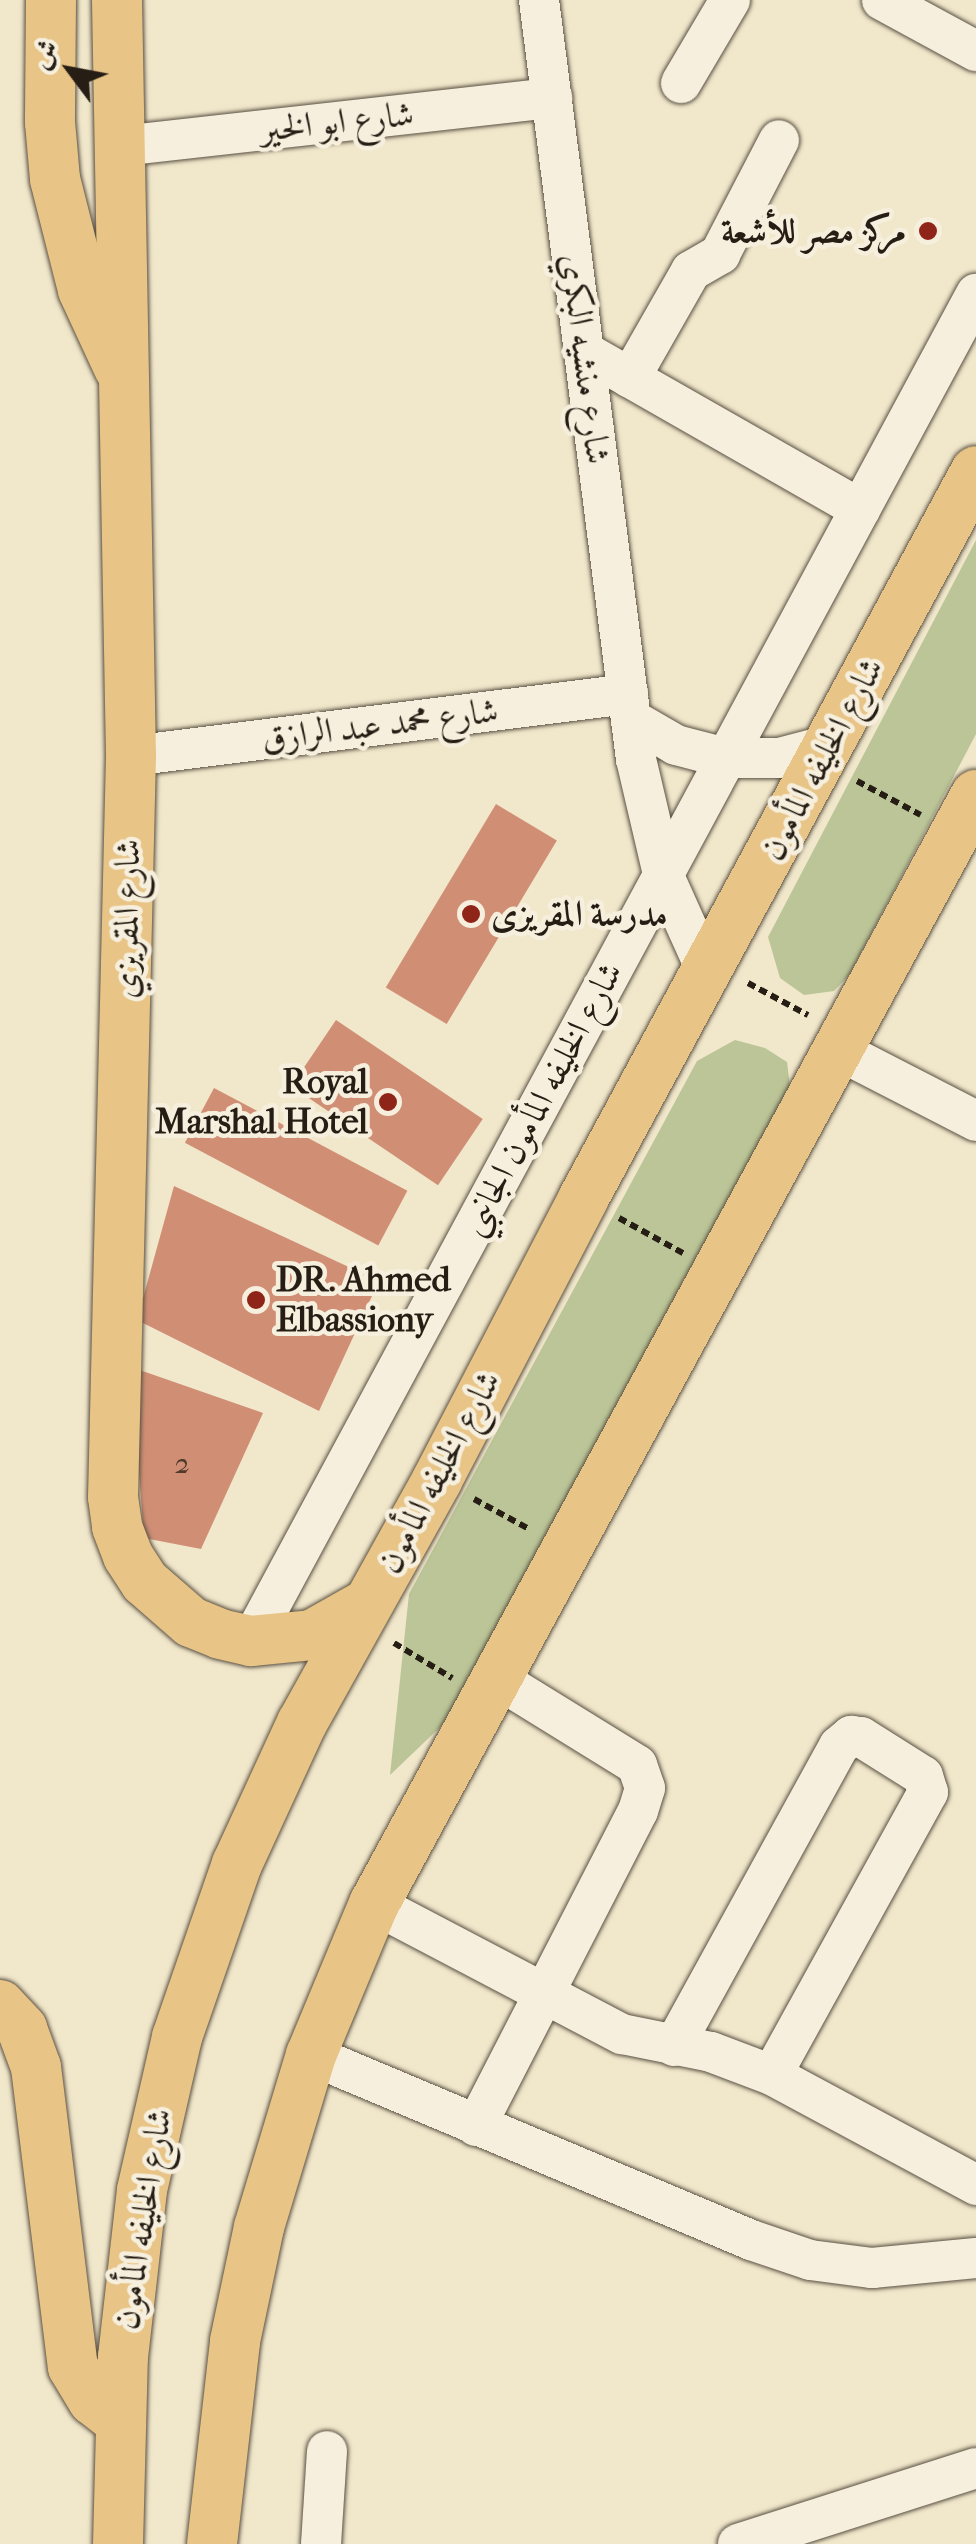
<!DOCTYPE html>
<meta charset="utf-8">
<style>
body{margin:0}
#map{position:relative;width:976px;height:2544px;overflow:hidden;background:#f1e7cb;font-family:"IM FELL French Canon",Amiri,serif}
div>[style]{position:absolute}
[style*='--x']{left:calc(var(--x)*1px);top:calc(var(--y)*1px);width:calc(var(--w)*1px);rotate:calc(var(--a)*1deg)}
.green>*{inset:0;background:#bbc597}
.building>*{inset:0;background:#d08f75;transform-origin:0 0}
.path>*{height:6px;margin-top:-3px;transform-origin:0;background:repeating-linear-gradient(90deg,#261e14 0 8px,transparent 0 13px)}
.roads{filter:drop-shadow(0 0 2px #595042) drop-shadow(0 0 2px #595042)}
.minor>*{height:40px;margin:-20px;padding:0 20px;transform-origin:20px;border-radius:20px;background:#f6efdd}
.major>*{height:50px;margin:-25px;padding:0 25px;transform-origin:25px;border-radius:25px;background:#e8c486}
.dots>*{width:28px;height:28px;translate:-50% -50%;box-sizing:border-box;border:5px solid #f6efdd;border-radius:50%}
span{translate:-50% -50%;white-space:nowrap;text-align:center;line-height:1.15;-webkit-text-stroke:9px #f6efdd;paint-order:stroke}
.number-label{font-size:30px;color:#503a2c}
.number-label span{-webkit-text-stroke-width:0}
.street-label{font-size:35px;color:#261e14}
.poi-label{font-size:35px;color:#261e14;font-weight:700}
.right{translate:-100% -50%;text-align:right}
.left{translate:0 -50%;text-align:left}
.north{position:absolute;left:20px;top:20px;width:100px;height:100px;-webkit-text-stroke:8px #f6efdd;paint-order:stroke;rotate:302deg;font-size:28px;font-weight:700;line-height:40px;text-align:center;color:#261e14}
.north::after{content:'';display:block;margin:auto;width:35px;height:45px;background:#261e14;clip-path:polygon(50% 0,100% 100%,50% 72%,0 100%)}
</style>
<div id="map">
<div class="green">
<div style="clip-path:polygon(976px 540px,976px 734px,850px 974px,834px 991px,804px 995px,780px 978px,768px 937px)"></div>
<div style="clip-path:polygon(735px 1040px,765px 1048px,787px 1062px,791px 1095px,455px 1713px,390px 1775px,409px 1594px,697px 1061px)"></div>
</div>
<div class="building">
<div style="left:496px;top:804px;width:71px;height:214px;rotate:31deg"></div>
<div style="left:336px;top:1020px;width:177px;height:80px;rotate:34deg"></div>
<div style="left:214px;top:1088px;width:219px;height:62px;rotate:28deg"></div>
<div style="clip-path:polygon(174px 1186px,379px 1281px,319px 1411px,137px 1320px)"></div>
<div style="clip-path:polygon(131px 1367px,263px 1413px,201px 1549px,144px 1538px)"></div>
</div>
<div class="path">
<div style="--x:857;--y:781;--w:72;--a:28"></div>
<div style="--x:748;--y:983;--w:68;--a:28.1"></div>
<div style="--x:619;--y:1218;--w:73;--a:28.7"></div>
<div style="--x:474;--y:1499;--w:63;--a:28.6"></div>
<div style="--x:394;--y:1643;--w:68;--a:31.1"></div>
</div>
<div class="roads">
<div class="minor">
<div style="--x:539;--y:0;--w:765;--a:82.72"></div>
<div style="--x:636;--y:759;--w:118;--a:76.8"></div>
<div style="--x:663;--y:874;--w:107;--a:65.8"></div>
<div style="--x:882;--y:0;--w:107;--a:28.5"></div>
<div style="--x:681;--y:83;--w:96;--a:-59.4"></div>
<div style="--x:122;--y:146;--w:433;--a:-6.4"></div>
<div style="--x:585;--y:352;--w:317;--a:29.7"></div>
<div style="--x:630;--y:378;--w:123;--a:-60.3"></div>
<div style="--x:691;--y:271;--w:34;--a:-30"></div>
<div style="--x:720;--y:254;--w:128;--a:-62.6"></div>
<div style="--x:631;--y:719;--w:52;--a:30"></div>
<div style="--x:676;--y:745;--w:52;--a:14.6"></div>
<div style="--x:726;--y:758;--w:53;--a:0"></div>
<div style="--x:779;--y:758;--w:52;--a:-14.6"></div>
<div style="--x:131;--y:756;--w:501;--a:-7.11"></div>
<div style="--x:840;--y:1051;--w:153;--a:27.2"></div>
<div style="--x:251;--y:1641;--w:1530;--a:-61.71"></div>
<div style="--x:374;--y:1904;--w:280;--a:27.7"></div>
<div style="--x:622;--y:2034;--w:91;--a:11.4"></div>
<div style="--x:711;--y:2052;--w:65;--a:20.7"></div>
<div style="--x:772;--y:2075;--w:232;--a:28.3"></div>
<div style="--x:674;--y:2046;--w:342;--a:-61.2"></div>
<div style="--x:839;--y:1746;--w:16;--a:-40"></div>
<div style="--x:851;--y:1736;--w:10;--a:6"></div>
<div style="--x:861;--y:1737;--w:73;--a:32.2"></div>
<div style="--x:923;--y:1776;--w:17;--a:73"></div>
<div style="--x:928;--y:1792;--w:323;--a:118.9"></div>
<div style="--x:311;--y:2055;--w:477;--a:22.8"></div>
<div style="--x:751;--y:2240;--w:62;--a:18.7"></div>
<div style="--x:810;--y:2260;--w:63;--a:7.4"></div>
<div style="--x:872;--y:2268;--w:104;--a:-5.5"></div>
<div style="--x:476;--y:2126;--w:354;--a:-62.8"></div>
<div style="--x:638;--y:1811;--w:24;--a:-73"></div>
<div style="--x:645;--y:1788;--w:24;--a:-109"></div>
<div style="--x:637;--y:1765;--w:166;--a:-148.3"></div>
<div style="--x:321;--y:2544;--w:93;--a:-86.3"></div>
<div style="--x:738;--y:2544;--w:250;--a:-17.7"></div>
</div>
<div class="major">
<div style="--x:51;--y:0;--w:122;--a:90.5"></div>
<div style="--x:50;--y:122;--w:57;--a:85"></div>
<div style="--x:55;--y:179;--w:114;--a:75.8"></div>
<div style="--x:83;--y:290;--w:86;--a:65.2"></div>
<div style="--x:117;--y:0;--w:756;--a:88.94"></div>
<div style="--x:131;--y:756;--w:741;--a:91.39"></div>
<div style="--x:113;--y:1497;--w:30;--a:82"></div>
<div style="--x:117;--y:1527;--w:31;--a:69"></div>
<div style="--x:128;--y:1556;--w:31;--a:57"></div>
<div style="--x:145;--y:1582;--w:61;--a:41"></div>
<div style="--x:191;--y:1622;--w:31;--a:22"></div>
<div style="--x:220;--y:1634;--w:32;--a:13"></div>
<div style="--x:251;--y:1641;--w:61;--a:-5.6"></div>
<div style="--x:312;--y:1635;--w:63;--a:-29.4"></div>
<div style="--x:0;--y:2005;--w:33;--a:47"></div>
<div style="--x:22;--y:2029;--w:40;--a:69.8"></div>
<div style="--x:36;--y:2067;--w:302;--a:83"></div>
<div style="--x:73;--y:2367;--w:39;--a:59"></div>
<div style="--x:93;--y:2400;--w:34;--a:38"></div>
<div style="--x:118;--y:2544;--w:187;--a:-88.5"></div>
<div style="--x:123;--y:2357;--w:168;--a:-83.5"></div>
<div style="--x:142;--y:2190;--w:157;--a:-77.1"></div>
<div style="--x:177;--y:2037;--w:183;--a:-70.9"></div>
<div style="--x:237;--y:1864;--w:155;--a:-65.3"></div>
<div style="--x:302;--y:1723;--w:278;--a:-60.9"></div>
<div style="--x:437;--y:1480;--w:317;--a:-62.5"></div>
<div style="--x:583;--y:1199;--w:827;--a:-61.64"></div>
<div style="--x:212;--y:2544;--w:204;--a:-83.5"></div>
<div style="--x:235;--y:2341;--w:116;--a:-78.1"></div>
<div style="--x:259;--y:2227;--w:180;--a:-73.2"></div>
<div style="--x:311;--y:2055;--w:164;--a:-67.4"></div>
<div style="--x:374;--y:1904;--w:1262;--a:-61.51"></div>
</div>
</div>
<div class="dots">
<div style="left:928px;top:231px;background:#8f2418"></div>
<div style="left:471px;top:914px;background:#8f2418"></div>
<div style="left:388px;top:1102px;background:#8f2418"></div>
<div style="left:256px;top:1300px;background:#8f2418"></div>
</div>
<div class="number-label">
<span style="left:182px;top:1464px">2</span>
</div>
<div class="street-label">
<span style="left:337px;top:122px;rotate:-6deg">شارع ابو الخير</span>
<span style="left:585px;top:359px;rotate:83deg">شارع منشيه البكري</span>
<span style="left:380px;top:725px;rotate:-7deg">شارع محمد عبد الرازق</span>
<span style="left:822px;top:759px;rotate:-62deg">شارع الخليفه المأمون</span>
<span style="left:127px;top:919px;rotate:-89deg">شارع المقريزي</span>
<span style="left:542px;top:1099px;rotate:-62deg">شارع الخليفه المأمون الجانبي</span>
<span style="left:439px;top:1472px;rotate:-62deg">شارع الخليفه المأمون</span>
<span style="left:143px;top:2219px;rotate:-81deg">شارع الخليفه المأمون</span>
</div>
<div class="poi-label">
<span class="right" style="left:906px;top:231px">مركز مصر للأشعة</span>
<span class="left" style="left:491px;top:914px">مدرسة المقريزى</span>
<span class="right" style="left:368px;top:1102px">Royal<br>Marshal Hotel</span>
<span class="left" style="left:276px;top:1300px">DR. Ahmed<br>Elbassiony</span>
</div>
<div class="north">ش</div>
</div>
